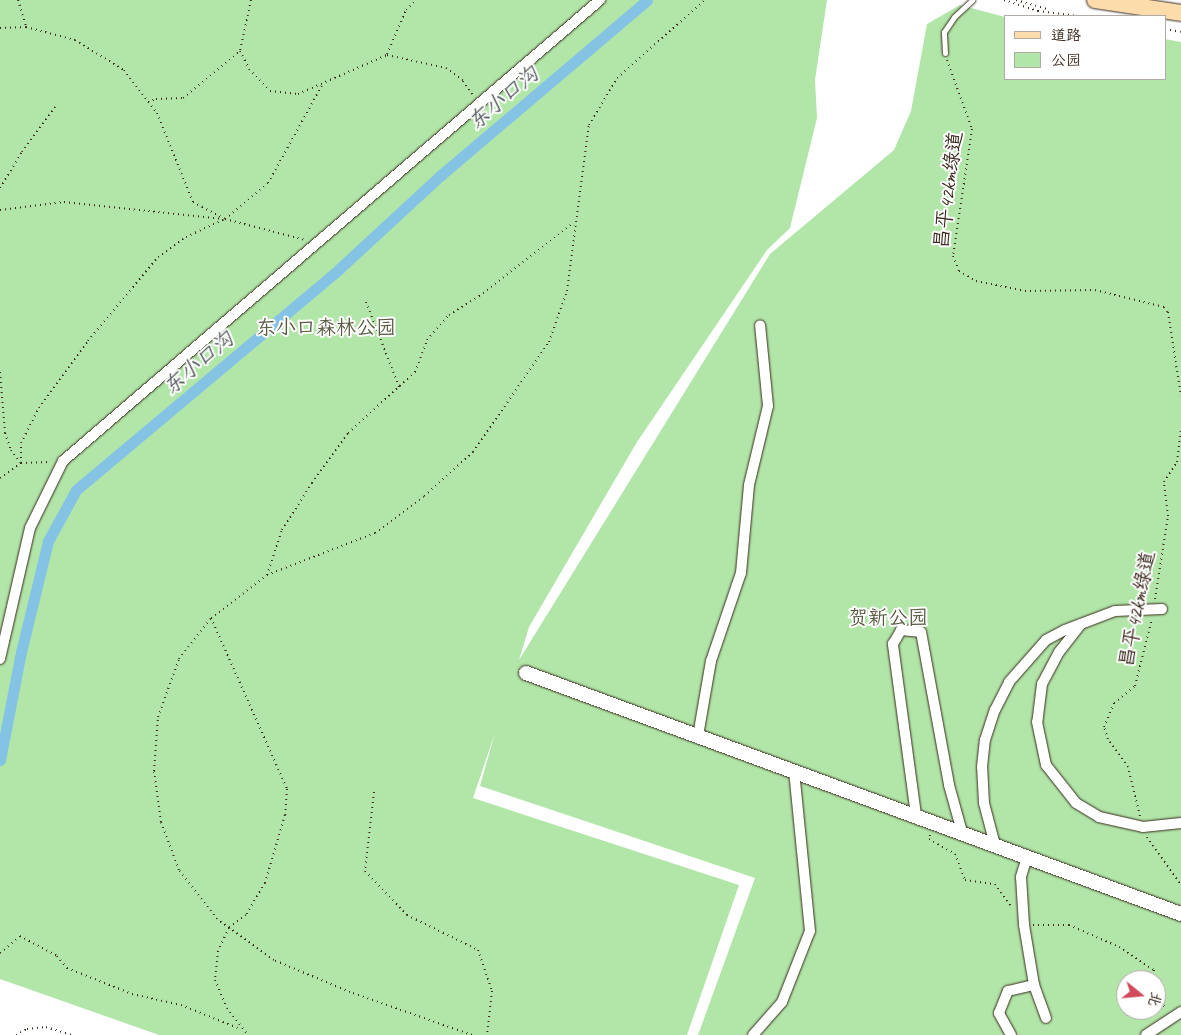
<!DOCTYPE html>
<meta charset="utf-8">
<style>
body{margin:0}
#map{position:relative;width:1181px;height:1035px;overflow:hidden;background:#fff;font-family:Caveat,"LXGW WenKai TC",sans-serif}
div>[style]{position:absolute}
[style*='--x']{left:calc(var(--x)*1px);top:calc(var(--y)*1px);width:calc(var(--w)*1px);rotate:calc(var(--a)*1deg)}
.green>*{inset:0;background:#b1e6a8}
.canal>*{height:11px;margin:-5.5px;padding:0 5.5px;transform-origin:5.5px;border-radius:5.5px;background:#85c3e5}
.path>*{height:2px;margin-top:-1px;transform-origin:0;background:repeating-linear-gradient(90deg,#3b2a1e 0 1px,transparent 0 5px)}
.roads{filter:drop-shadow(0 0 1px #3b2a1e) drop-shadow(0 0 1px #3b2a1e)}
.lane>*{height:5px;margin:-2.5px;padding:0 2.5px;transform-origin:2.5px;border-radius:2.5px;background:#fff}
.street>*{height:10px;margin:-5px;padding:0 5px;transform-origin:5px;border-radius:5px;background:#fff}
.secondary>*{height:14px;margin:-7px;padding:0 7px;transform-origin:7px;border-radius:7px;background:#fff}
.primary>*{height:16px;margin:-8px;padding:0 8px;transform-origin:8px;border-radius:8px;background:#fddcac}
span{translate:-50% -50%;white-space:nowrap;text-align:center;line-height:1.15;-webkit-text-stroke:4px #fff;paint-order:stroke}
.street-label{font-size:20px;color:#3b2a1e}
.park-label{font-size:20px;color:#585940}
.water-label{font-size:21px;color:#51585a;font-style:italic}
.legend{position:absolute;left:1004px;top:15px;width:162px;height:65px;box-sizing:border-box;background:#fff;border:1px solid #b1aaa5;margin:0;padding:6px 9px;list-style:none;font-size:15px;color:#3b2a1e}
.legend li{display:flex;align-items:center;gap:10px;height:25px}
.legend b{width:25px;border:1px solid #b1aaa5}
.north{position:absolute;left:1116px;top:970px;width:50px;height:50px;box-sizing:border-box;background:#fff;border:1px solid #b1aaa5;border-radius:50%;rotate:107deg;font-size:14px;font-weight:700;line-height:20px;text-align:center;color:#3b2a1e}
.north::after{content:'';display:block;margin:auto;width:18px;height:22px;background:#d1495b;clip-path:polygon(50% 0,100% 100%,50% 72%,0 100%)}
</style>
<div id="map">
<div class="green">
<div style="clip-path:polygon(evenodd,0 0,827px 0,815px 80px,817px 118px,790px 228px,767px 250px,637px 442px,529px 627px,519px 660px,770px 254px,894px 150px,911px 111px,927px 24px,960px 5px,1005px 17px,1005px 79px,1165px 79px,1165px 39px,1181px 42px,1181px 1035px,698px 1035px,755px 878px,480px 786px,495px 733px,473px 798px,739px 885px,687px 1035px,159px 1035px,0 979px,0 0,1126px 980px,1156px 980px,1156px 1010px,1126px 1010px,1126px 980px)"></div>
</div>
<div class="canal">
<div style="--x:0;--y:760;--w:110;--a:-79"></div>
<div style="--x:21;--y:652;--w:114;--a:-76.3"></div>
<div style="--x:48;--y:541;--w:58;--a:-61.2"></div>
<div style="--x:76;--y:490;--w:344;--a:-40"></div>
<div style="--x:339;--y:269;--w:139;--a:-42.7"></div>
<div style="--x:441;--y:175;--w:270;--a:-40.3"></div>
</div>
<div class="path">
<div style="--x:18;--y:0;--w:28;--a:73"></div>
<div style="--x:251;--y:0;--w:52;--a:102.2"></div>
<div style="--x:240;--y:51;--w:20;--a:63"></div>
<div style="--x:249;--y:69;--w:30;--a:46"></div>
<div style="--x:270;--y:91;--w:28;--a:6"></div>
<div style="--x:298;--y:94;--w:97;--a:-23.7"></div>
<div style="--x:387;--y:55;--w:60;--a:12.4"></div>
<div style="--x:446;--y:68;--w:21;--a:37"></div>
<div style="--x:463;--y:81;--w:17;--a:54"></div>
<div style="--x:1004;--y:0;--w:36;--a:18"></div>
<div style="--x:1038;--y:11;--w:38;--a:7"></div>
<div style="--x:1016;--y:0;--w:33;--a:16"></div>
<div style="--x:0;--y:28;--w:26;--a:-2"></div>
<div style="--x:26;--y:27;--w:51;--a:14.9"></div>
<div style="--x:75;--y:40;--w:57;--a:31.5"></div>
<div style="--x:124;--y:70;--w:54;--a:52.5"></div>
<div style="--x:157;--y:113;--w:96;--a:68"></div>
<div style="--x:193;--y:202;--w:36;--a:28"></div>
<div style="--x:225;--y:219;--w:83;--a:14.7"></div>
<div style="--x:1165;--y:29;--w:16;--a:11"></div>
<div style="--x:387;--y:54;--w:48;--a:-66.6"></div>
<div style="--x:406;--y:10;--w:14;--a:-45"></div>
<div style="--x:947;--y:60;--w:73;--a:70.1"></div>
<div style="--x:972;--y:129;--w:128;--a:98.5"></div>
<div style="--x:953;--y:256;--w:16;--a:68"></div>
<div style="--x:959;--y:271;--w:20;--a:30"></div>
<div style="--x:976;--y:281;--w:50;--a:11.5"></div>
<div style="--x:1025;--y:291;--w:70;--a:-0.8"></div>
<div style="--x:1095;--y:290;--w:71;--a:13.8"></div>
<div style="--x:1164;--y:307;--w:6;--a:51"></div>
<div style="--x:1168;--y:312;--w:85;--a:81.2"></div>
<div style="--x:148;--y:102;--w:9;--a:-21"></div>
<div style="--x:156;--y:99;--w:27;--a:-2"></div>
<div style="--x:183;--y:98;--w:74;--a:-39.5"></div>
<div style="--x:0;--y:188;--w:42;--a:-58.6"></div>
<div style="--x:22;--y:152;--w:56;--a:-53.7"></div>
<div style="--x:0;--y:210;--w:64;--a:-7.1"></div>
<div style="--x:64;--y:202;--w:160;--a:6.1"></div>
<div style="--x:366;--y:302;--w:93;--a:68.7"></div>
<div style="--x:0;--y:372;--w:61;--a:85.3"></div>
<div style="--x:5;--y:433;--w:18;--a:71"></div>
<div style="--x:11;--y:450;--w:16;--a:52"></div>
<div style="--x:21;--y:463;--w:20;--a:-90"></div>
<div style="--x:21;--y:443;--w:39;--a:-63"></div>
<div style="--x:39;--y:408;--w:83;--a:-53.8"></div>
<div style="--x:88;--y:341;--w:109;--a:-50.2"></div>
<div style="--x:158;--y:257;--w:34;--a:-36"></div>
<div style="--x:186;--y:237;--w:43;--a:-24.8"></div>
<div style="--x:225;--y:219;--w:56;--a:-39.9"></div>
<div style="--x:268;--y:183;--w:112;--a:-61.1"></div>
<div style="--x:0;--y:478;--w:26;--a:-36"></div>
<div style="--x:21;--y:463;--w:29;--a:-2"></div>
<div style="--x:267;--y:575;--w:47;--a:-71.6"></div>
<div style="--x:282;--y:530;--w:56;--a:-57.4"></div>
<div style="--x:312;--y:483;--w:62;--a:-54.2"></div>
<div style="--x:348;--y:433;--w:91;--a:-42.3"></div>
<div style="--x:415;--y:372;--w:34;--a:-69"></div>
<div style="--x:427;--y:340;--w:33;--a:-49"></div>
<div style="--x:449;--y:315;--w:36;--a:-32"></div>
<div style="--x:479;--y:296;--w:119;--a:-37.8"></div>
<div style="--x:1155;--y:599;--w:84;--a:-81.1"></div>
<div style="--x:1168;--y:516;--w:34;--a:-97"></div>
<div style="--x:1164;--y:482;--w:24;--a:-57"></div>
<div style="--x:1177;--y:462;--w:32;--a:-83"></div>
<div style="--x:211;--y:618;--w:187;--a:66"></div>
<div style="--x:287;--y:789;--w:26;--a:94"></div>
<div style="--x:285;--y:815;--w:71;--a:106.4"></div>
<div style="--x:265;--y:883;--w:37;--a:121"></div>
<div style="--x:246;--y:915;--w:21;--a:143"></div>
<div style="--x:229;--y:928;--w:25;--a:116"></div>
<div style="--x:218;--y:951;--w:29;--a:96"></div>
<div style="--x:215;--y:980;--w:30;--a:67"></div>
<div style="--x:227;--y:1008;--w:34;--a:52"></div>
<div style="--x:374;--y:792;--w:80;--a:96.5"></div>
<div style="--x:365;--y:871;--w:61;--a:46.3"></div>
<div style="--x:407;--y:915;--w:79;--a:26.2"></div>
<div style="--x:478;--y:950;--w:43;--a:71.1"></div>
<div style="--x:492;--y:991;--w:44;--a:96.5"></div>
<div style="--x:1140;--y:816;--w:50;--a:-103.8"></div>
<div style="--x:1128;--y:767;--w:34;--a:-126"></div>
<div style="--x:1108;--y:739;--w:13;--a:-108"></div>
<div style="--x:1104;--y:727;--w:26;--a:-67"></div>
<div style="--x:1114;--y:703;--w:27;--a:-39"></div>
<div style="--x:1135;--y:686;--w:69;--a:-75.8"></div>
<div style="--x:930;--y:835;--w:4;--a:104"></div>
<div style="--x:929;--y:839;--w:30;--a:30"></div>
<div style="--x:955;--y:854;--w:28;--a:69"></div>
<div style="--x:965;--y:880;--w:30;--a:8"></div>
<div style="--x:995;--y:884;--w:29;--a:54"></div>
<div style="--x:1147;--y:837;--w:59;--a:54.7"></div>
<div style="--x:1033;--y:925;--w:36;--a:0"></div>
<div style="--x:1069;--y:925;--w:55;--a:23.7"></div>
<div style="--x:1119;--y:947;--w:42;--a:33.3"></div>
<div style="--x:1154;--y:970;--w:10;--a:96"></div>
<div style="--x:0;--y:953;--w:26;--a:-40"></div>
<div style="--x:20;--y:936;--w:42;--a:28.4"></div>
<div style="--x:57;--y:956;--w:16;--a:50"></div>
<div style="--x:67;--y:968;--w:70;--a:21.8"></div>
<div style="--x:132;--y:994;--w:50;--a:12.7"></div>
<div style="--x:181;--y:1005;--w:61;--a:22"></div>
<div style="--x:1156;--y:999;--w:15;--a:42"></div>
<div style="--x:16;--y:1035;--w:13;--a:-29"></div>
<div style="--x:27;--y:1029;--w:19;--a:-6"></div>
<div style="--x:46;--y:1027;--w:28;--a:17"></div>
<div style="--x:472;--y:1035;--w:129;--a:-160.6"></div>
<div style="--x:350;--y:992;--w:82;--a:-157.2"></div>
<div style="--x:274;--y:960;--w:70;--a:-144.3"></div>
<div style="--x:217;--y:919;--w:62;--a:-127.8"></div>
<div style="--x:179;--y:870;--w:51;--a:-110.6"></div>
<div style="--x:161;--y:822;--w:51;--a:-97.8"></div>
<div style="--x:154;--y:771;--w:54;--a:-85.8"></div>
<div style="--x:158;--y:717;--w:62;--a:-70.1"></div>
<div style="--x:179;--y:659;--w:52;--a:-52"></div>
<div style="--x:211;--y:618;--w:71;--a:-37.5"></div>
<div style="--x:267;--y:575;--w:116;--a:-21.3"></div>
<div style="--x:375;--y:533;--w:61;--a:-37.1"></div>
<div style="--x:424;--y:496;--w:66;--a:-41.9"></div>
<div style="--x:473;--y:452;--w:134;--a:-55.4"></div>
<div style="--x:549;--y:342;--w:54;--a:-70.6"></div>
<div style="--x:567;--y:291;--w:167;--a:-82.5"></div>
<div style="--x:589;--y:125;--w:55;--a:-59.2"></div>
<div style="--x:617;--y:78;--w:118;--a:-41.6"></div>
</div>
<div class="roads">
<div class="lane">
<div style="--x:945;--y:53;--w:21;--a:-93"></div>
<div style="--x:944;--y:32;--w:18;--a:-56"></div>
<div style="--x:954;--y:17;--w:25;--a:-43"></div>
</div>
<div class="street">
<div style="--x:1081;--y:624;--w:36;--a:128"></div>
<div style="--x:1059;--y:652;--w:36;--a:118"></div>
<div style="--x:1042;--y:684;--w:38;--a:97"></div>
<div style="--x:1037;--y:722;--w:44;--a:78.2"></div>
<div style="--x:1046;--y:765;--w:48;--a:51.7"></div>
<div style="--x:1076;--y:803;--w:27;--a:31"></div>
<div style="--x:1099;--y:817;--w:45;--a:12.8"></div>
<div style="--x:1143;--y:827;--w:38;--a:-6"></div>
<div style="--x:0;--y:659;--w:134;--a:-77.1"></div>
<div style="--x:30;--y:528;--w:75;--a:-63.8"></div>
<div style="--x:63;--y:461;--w:708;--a:-40.65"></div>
<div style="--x:698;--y:736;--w:76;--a:-80.2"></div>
<div style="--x:711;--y:661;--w:93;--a:-71.2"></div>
<div style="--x:741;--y:573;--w:88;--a:-84.8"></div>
<div style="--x:749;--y:485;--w:81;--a:-76.5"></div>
<div style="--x:768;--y:406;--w:81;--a:-95.6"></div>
<div style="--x:916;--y:815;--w:173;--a:-97.7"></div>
<div style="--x:893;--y:644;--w:16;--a:-60"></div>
<div style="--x:901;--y:630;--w:20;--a:6"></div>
<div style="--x:921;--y:632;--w:156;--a:79.6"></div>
<div style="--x:949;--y:785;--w:49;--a:74.5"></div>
<div style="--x:995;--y:845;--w:43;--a:-104.7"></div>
<div style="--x:984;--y:803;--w:36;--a:-93"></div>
<div style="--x:982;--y:767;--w:27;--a:-84"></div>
<div style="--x:985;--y:740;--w:32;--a:-72"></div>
<div style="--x:995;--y:710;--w:31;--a:-63"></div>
<div style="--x:1009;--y:682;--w:56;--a:-48.6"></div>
<div style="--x:1046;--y:640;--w:21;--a:-28"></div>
<div style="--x:1065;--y:630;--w:53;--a:-20.8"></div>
<div style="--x:1115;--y:611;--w:47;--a:-2.4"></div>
<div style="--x:1027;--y:857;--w:21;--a:107"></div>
<div style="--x:1021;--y:877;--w:48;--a:86.4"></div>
<div style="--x:1024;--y:925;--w:61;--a:80.5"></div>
<div style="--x:1034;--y:985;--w:35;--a:70"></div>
<div style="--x:753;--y:1035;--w:44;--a:-48.7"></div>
<div style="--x:782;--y:1002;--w:76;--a:-68.5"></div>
<div style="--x:810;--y:931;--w:162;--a:-95.7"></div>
<div style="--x:1011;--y:1035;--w:25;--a:-119"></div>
<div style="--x:999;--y:1013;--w:24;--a:-68"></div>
<div style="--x:1008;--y:991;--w:27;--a:-13"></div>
<div style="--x:1146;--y:1035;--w:42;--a:-33.3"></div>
</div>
<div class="secondary">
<div style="--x:526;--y:673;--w:698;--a:20.2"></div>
</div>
<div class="primary">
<div style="--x:1095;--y:0;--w:87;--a:8.6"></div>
</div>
</div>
<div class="street-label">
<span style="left:948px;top:190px;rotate:-83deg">昌平42km绿道</span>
<span style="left:1137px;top:609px;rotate:-79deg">昌平42km绿道</span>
</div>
<div class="park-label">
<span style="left:326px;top:327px">东小口森林公园</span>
<span style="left:888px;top:617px">贺新公园</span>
</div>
<div class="water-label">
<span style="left:503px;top:98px;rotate:-40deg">东小口沟</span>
<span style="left:198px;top:363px;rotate:-40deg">东小口沟</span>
</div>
<ul class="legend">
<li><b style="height:6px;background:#fddcac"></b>道路</li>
<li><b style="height:14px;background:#b1e6a8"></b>公园</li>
</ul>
<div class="north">北</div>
</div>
